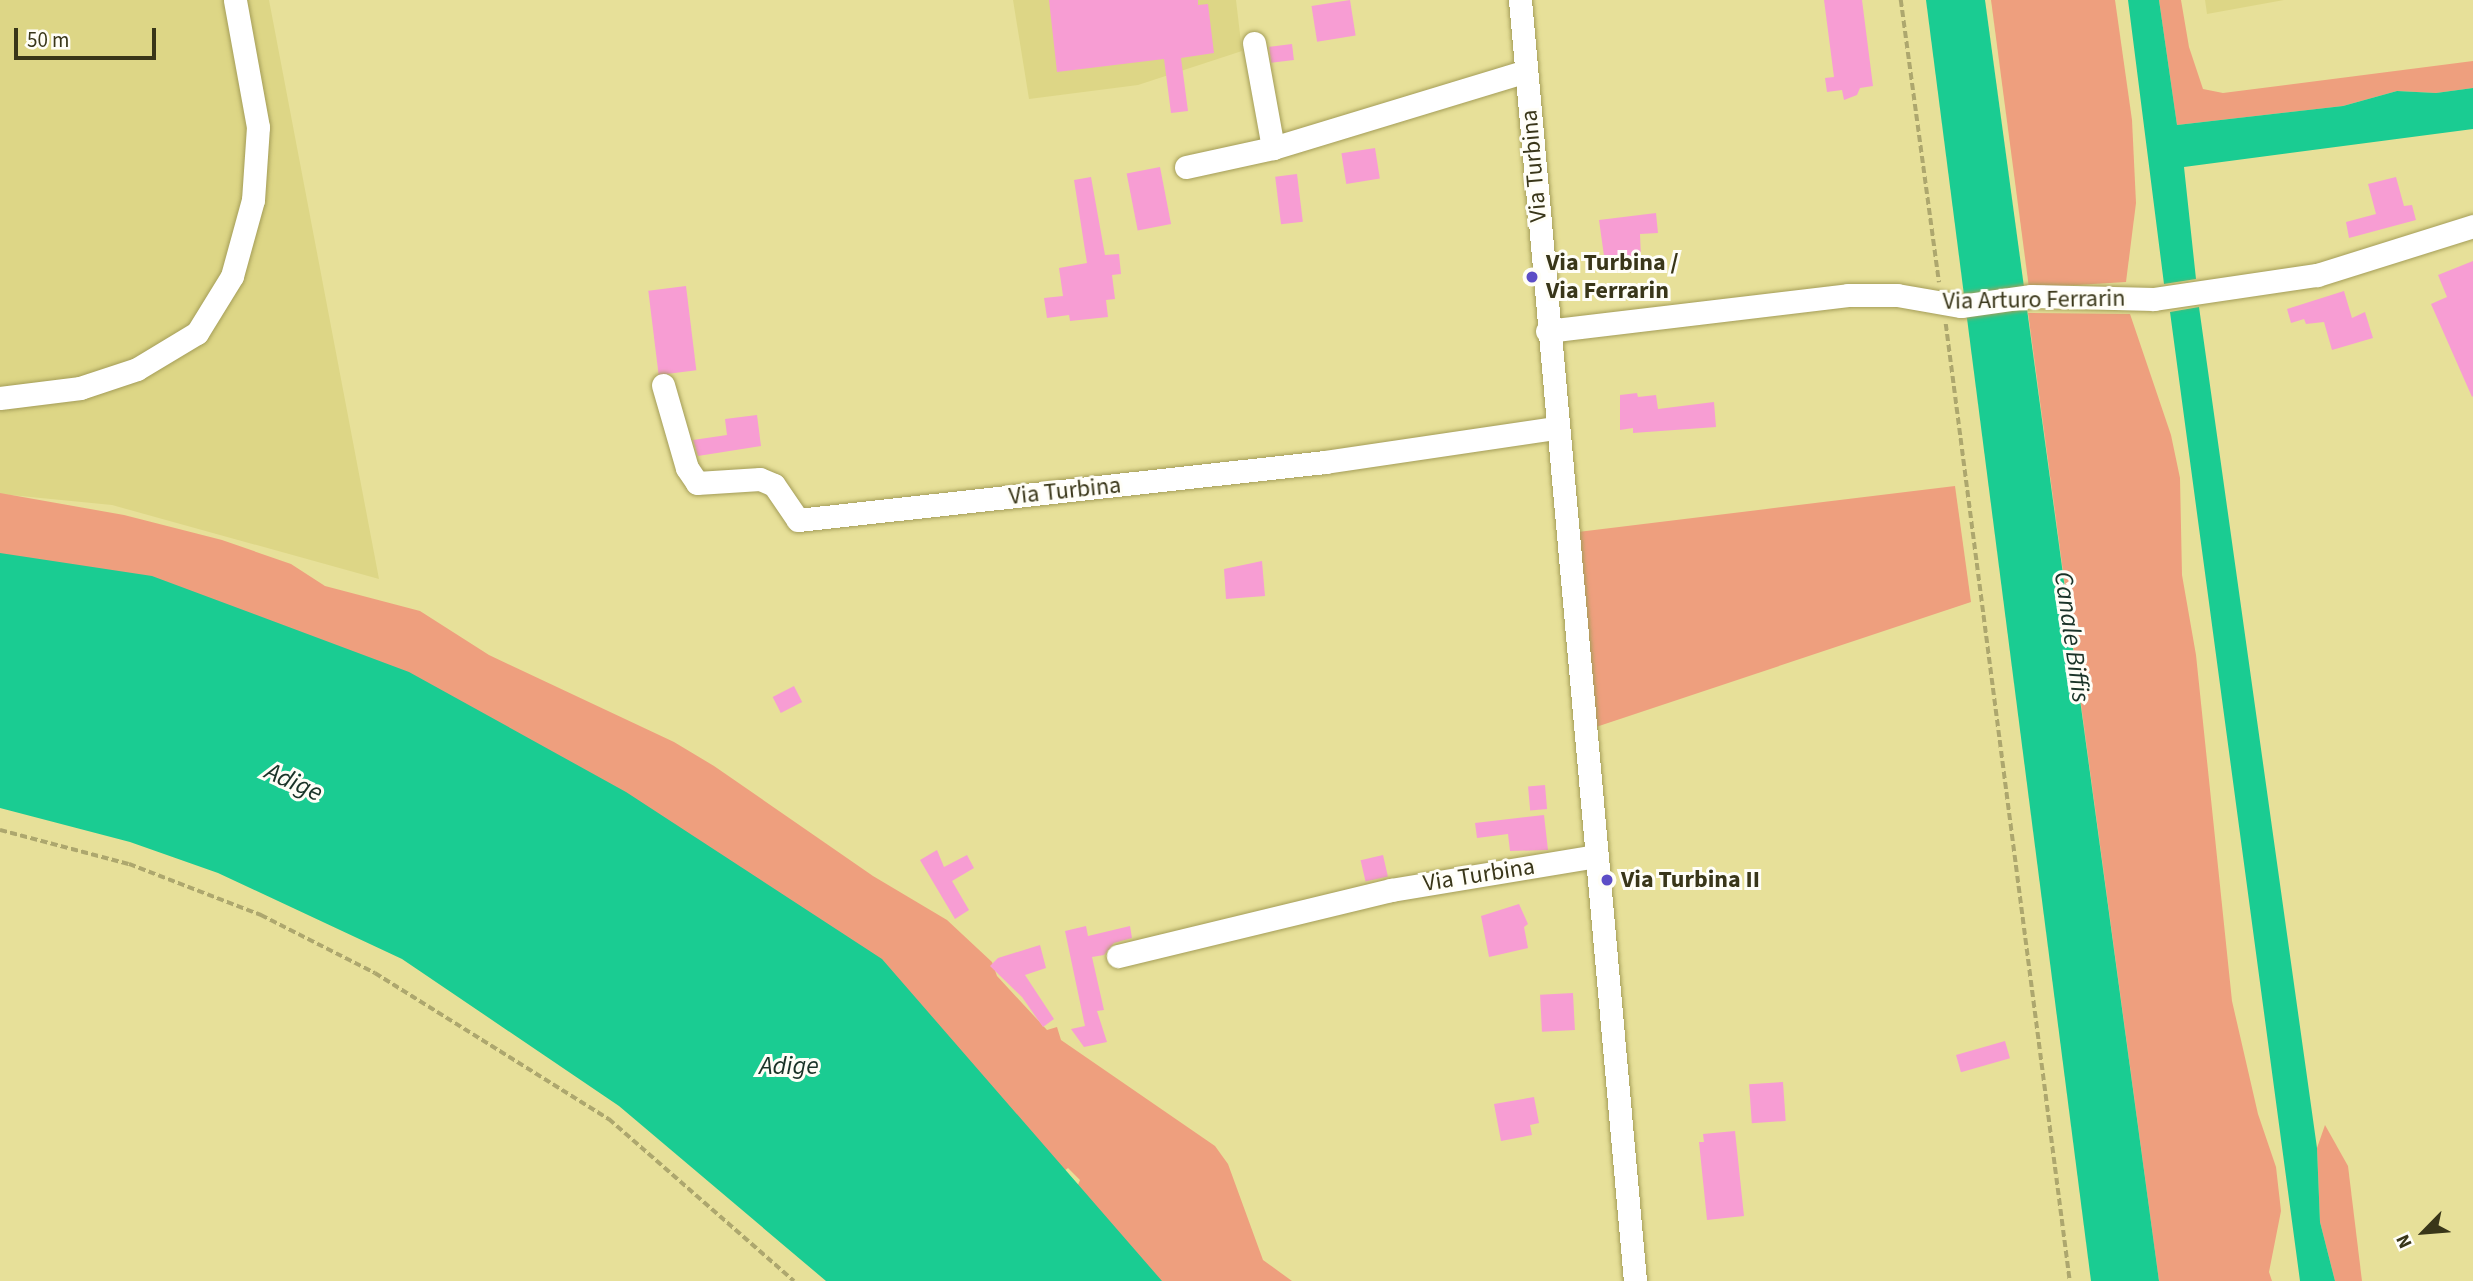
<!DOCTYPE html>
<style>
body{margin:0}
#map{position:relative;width:2473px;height:1281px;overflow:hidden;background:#e7e099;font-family:"Source Sans 3",sans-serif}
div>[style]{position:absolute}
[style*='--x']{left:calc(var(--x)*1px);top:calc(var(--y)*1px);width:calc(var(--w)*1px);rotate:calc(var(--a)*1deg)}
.built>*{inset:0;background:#ddd686}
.green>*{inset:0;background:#ee9f7e}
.water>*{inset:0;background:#1acc92}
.building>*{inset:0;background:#f79dd3;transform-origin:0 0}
.path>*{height:3.5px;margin-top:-1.75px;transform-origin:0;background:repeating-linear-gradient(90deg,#ada76e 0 7px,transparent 0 10.5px)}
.roads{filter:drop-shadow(0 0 2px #a49d58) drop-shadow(0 0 2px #a49d58)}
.minor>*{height:23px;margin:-11.5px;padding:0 11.5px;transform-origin:11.5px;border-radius:11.5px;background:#fff}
.dots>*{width:19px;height:19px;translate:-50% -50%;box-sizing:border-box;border:4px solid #fffef7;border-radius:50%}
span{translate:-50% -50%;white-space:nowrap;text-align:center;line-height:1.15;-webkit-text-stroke:6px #fffef7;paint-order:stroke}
.street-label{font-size:24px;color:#393619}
.poi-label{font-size:24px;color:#393619;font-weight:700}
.left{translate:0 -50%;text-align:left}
.water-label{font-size:26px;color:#1a3328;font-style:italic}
.north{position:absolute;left:2389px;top:1197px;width:70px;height:70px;-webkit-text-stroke:5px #fffef7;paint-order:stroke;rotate:245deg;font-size:19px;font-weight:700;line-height:28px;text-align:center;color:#393619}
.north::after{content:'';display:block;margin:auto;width:24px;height:32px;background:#393619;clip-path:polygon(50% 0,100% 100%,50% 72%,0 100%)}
.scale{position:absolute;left:14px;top:28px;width:142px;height:32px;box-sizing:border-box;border:4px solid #393619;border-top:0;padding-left:9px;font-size:21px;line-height:24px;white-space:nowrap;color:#393619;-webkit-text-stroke:5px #fffef7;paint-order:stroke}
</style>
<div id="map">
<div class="built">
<div style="clip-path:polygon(0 0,269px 0,379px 579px,112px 505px,0 494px)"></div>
<div style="clip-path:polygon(1013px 0,1236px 0,1242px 51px,1138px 85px,1029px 99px)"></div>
<div style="clip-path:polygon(2205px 0,2284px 0,2207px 14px)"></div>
</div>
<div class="green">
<div style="clip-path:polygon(1991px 0,2115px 0,2132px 120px,2136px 203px,2126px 282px,2029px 288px)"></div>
<div style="clip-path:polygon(2159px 0,2181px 0,2189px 47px,2203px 89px,2223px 93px,2473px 61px,2473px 88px,2436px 93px,2397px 91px,2343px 106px,2177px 125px)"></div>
<div style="clip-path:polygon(2028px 313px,2130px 314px,2171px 435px,2180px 478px,2182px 575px,2196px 655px,2232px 1001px,2258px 1114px,2276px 1167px,2281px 1211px,2269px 1272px,2272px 1281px,2159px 1281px)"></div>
<div style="clip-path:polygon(1955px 486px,1971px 602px,1596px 727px,1578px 532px)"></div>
<div style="clip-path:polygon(0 493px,124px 515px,222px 540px,291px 564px,325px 586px,420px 611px,489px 655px,674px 742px,714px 766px,873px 876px,947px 920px,992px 962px,997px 976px,1047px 1030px,1057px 1027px,1061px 1040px,1215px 1146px,1228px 1164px,1263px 1260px,1292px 1281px,1097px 1281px,1065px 1217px,1080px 1180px,1068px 1168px,1052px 1181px,0 574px)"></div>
<div style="clip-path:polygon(2325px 1125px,2348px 1166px,2362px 1281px,2335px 1281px,2320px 1222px,2317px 1148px)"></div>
</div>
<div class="water">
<div style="clip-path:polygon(1926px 0,1985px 0,2159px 1281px,2091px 1281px)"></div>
<div style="clip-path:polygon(2128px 0,2159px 0,2177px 125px,2343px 106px,2397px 91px,2436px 93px,2473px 88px,2473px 129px,2184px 167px,2196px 279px,2164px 284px)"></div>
<div style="clip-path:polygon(2199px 307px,2317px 1148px,2320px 1222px,2335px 1281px,2300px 1281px,2170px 312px)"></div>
<div style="clip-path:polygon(0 553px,152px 576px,409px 672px,626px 792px,882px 959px,1162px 1281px,826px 1281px,619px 1106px,402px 959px,218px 873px,130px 842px,0 808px)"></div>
</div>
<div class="building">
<div style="clip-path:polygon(1049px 0,1198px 0,1198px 5px,1208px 4px,1214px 53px,1181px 58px,1188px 111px,1171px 113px,1164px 59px,1057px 72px)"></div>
<div style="left:1350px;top:0;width:36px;height:39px;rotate:81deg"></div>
<div style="clip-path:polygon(1824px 0,1862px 0,1873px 86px,1860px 88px,1857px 95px,1844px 100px,1842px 90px,1827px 92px,1825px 78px,1834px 77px)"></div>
<div style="left:1292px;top:44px;width:16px;height:23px;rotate:83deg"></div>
<div style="left:1375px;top:148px;width:31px;height:34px;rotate:81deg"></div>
<div style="left:1160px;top:167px;width:58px;height:34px;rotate:79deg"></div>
<div style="left:1297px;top:174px;width:48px;height:22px;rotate:83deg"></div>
<div style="clip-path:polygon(1091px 177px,1105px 255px,1119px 254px,1121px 274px,1112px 275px,1115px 299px,1106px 300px,1108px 317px,1070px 321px,1069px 315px,1047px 318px,1044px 298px,1063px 296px,1059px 268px,1087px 263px,1074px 180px)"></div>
<div style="clip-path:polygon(2396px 177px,2404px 206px,2412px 205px,2416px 220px,2349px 238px,2346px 222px,2376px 214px,2368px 184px)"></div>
<div style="clip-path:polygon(1656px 213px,1658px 233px,1640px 234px,1641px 258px,1605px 263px,1599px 220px)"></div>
<div style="clip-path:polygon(2473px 261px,2473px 396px,2472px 397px,2431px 304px,2447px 297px,2438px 275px)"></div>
<div style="left:686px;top:286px;width:85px;height:38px;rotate:83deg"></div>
<div style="clip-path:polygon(2344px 291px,2352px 318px,2365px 312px,2373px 338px,2332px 350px,2324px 322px,2306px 324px,2304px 319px,2291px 323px,2287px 309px)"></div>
<div style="clip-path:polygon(1637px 393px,1638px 397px,1656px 395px,1658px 409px,1714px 402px,1716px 427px,1633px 433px,1633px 428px,1620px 430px,1620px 395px)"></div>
<div style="clip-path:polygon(757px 415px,761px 446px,698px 456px,693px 440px,727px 435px,725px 419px)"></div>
<div style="clip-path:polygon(1262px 561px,1265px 596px,1226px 599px,1224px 569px)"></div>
<div style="left:794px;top:686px;width:18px;height:24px;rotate:63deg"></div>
<div style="left:1545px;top:785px;width:24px;height:17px;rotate:85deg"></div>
<div style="clip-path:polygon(1544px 815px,1548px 850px,1510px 851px,1508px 834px,1477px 838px,1475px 823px)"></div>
<div style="clip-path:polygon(937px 850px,944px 867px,967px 855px,974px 868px,952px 881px,969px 910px,955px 919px,920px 860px)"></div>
<div style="left:1383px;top:855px;width:22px;height:23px;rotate:77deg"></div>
<div style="clip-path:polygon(1519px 904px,1528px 924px,1524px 927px,1528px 948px,1489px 957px,1481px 916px)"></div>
<div style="clip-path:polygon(1086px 926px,1088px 936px,1130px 926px,1132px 938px,1114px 943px,1104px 955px,1092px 957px,1104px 1010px,1097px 1011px,1107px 1042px,1084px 1047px,1071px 1029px,1085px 1026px,1065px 931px)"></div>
<div style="clip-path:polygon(1040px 945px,1046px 968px,1025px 975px,1054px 1019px,1043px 1027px,1022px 997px,990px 966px,998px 958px)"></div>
<div style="left:1573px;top:993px;width:37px;height:33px;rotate:87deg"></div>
<div style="left:2005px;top:1041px;width:18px;height:51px;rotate:74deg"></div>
<div style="left:1783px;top:1082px;width:39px;height:34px;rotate:86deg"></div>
<div style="clip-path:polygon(1534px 1097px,1539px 1123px,1530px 1125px,1532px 1135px,1501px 1141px,1494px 1104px)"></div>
<div style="clip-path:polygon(1735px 1131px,1744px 1216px,1707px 1220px,1699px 1142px,1704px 1142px,1703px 1134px)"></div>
</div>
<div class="path">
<div style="--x:1901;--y:0;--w:285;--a:82.3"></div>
<div style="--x:1946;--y:324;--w:965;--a:82.62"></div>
<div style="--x:0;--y:830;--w:133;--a:14.8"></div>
<div style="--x:129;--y:864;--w:142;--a:21.1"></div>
<div style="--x:261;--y:915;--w:128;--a:27"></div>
<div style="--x:375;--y:973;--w:276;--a:32"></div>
<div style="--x:609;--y:1119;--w:246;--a:41.2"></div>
</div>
<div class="roads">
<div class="minor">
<div style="--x:1520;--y:0;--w:1286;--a:84.87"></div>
<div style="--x:1254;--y:43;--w:107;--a:79.7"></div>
<div style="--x:1186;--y:167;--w:89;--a:-12.3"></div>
<div style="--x:1273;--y:148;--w:264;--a:-16.9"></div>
<div style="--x:1547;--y:331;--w:303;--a:-6.8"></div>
<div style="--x:1848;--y:295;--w:49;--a:0"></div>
<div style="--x:1897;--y:295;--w:65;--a:9.8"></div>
<div style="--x:1961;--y:306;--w:71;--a:-8.1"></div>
<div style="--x:2031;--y:296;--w:123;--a:1.4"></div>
<div style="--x:2154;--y:299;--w:165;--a:-8.4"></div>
<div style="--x:2317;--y:275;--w:164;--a:-17.4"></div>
<div style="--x:663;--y:385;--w:86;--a:73.9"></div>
<div style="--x:687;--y:468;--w:18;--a:56"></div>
<div style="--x:697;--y:483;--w:63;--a:-3.6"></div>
<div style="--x:760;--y:479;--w:15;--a:23"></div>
<div style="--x:774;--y:485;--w:42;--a:55.6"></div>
<div style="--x:798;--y:520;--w:530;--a:-6.28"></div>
<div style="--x:1325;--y:462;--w:232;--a:-8.4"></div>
<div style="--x:0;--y:398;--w:81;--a:-7.1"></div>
<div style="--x:80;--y:388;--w:60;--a:-18.4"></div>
<div style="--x:137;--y:369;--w:70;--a:-31"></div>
<div style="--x:197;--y:333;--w:67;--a:-58.4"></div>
<div style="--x:232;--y:276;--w:79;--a:-74.6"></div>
<div style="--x:253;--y:200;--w:73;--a:-86.1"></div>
<div style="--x:258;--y:127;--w:129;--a:-100.3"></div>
<div style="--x:1118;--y:956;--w:281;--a:-13.6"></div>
<div style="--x:1391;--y:890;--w:208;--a:-9.4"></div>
</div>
</div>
<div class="dots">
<div style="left:1532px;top:277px;background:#5d4ec6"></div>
<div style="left:1607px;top:880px;background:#5d4ec6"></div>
</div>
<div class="street-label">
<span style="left:1534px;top:166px;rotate:-95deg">Via Turbina</span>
<span style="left:2034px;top:300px;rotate:-1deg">Via Arturo Ferrarin</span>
<span style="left:1065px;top:491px;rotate:-6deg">Via Turbina</span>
<span style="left:1479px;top:875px;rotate:-9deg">Via Turbina</span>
</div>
<div class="poi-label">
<span class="left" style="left:1546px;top:277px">Via Turbina /<br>Via Ferrarin</span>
<span class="left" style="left:1621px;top:880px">Via Turbina II</span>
</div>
<div class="water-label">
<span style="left:2072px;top:637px;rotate:82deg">Canale Biffis</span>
<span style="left:294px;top:782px;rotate:24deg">Adige</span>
<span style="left:789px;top:1066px">Adige</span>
</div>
<div class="north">N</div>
<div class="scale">50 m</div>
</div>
